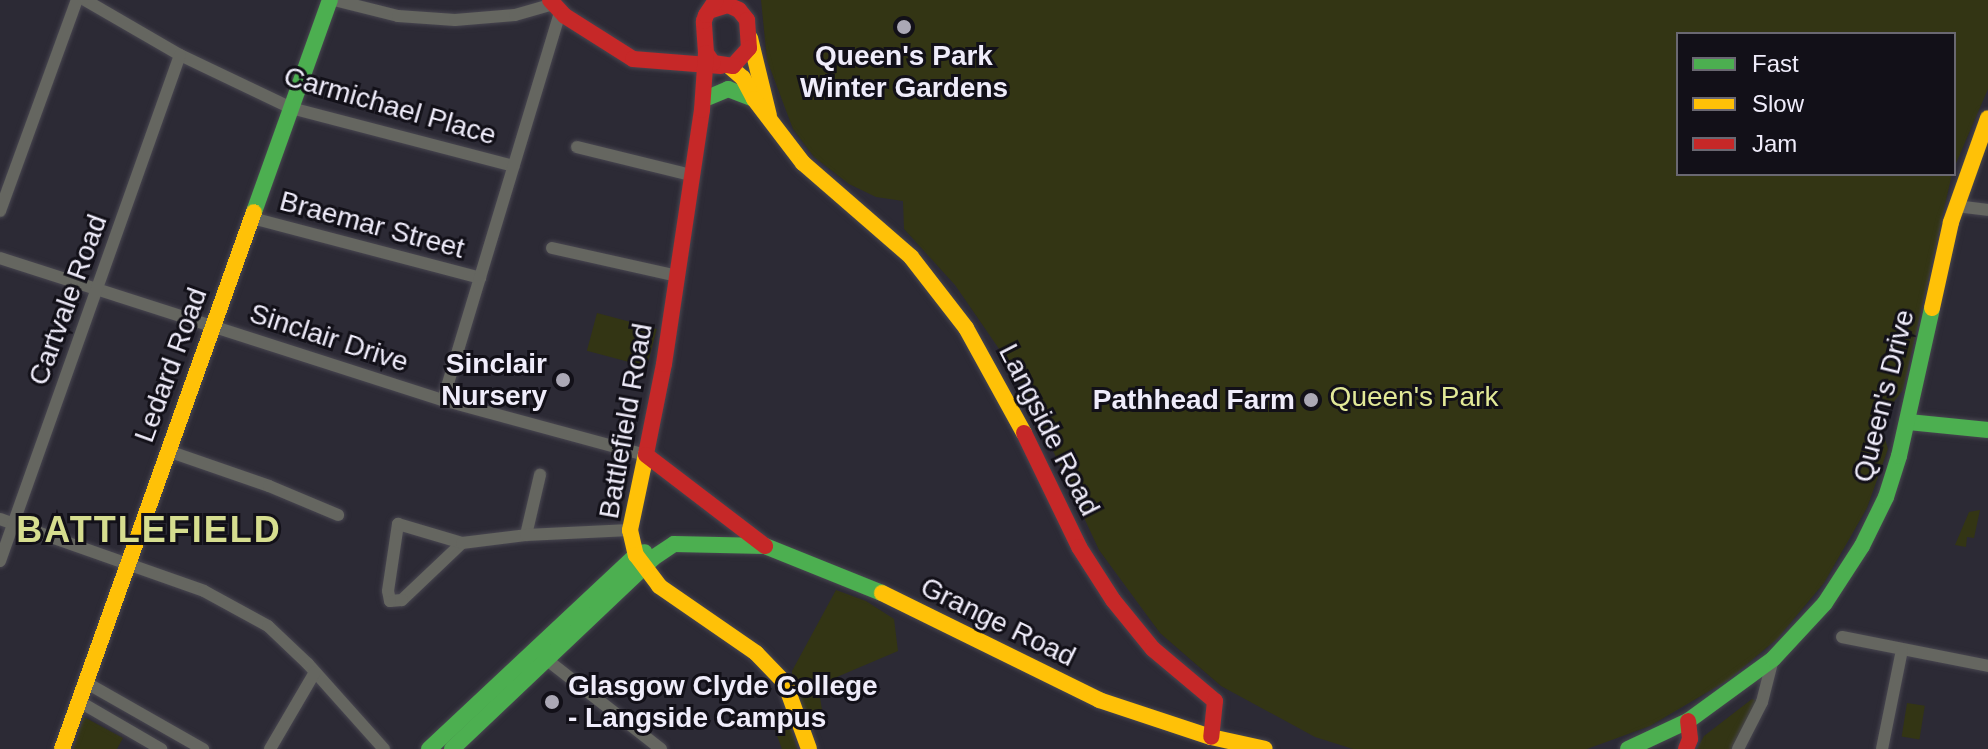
<!DOCTYPE html>
<style>
body{margin:0}
#map{position:relative;width:1988px;height:749px;overflow:hidden;background:#2c2a35;font-family:Arial,sans-serif}
div>[style]{position:absolute}
[style*='--x']{left:calc(var(--x)*1px);top:calc(var(--y)*1px);width:calc(var(--w)*1px);rotate:calc(var(--a)*1deg)}
.green>*{inset:0;background:#333514;transform-origin:0 0}
.roads{filter:drop-shadow(0 0 2px #484650) drop-shadow(0 0 2px #484650)}
.street>*{height:12px;margin:-6px;padding:0 6px;transform-origin:6px;border-radius:6px;background:#656660}
.fast>*{height:16px;margin:-8px;padding:0 8px;transform-origin:8px;border-radius:8px;background:#4caf50}
.slow>*{height:16px;margin:-8px;padding:0 8px;transform-origin:8px;border-radius:8px;background:#ffc107}
.jam>*{height:16px;margin:-8px;padding:0 8px;transform-origin:8px;border-radius:8px;background:#c62828}
.dots>*{width:22px;height:22px;translate:-50% -50%;box-sizing:border-box;border:4px solid #121018;border-radius:50%}
span{translate:-50% -50%;white-space:nowrap;text-align:center;line-height:1.15;-webkit-text-stroke:6px #121018;paint-order:stroke}
.poi-label{font-size:28px;color:#efecfa;font-weight:700}
.right{translate:-100% -50%;text-align:right}
.left{translate:0 -50%;text-align:left}
.street-label{font-size:28px;color:#efecfa}
.park-label{font-size:28px;color:#e2e997}
.district-label{font-size:36px;color:#d6dd8f;font-weight:700;letter-spacing:2px}
.legend{position:absolute;left:1676px;top:32px;width:280px;height:144px;box-sizing:border-box;background:#121018;border:2px solid #6a6872;margin:0;padding:10px 14px;list-style:none;font-size:24px;color:#efecfa}
.legend li{display:flex;align-items:center;gap:16px;height:40px}
.legend b{width:40px;border:2px solid #6a6872}
</style>
<div id="map">
<div class="green">
<div style="clip-path:polygon(761px 0,1988px 0,1988px 89px,1954px 168px,1954px 34px,1678px 34px,1678px 174px,1952px 174px,1903px 390px,1893px 403px,1880px 406px,1877px 432px,1885px 439px,1888px 449px,1867px 508px,1824px 583px,1777px 639px,1728px 680px,1650px 726px,1587px 749px,1353px 749px,1315px 737px,1221px 686px,1160px 633px,1099px 550px,1031px 403px,1006px 359px,955px 285px,904px 229px,903px 201px,876px 197px,849px 184px,814px 157px,793px 129px,767px 60px)"></div>
<div style="left:597px;top:313px;width:62px;height:39px;rotate:15deg"></div>
<div style="clip-path:polygon(1980px 510px,1974px 538px,1967px 537px,1966px 547px,1955px 545px,1969px 512px)"></div>
<div style="clip-path:polygon(836px 590px,866px 601px,894px 619px,898px 651px,818px 685px,824px 722px,811px 731px,792px 681px,792px 671px)"></div>
<div style="clip-path:polygon(1752px 699px,1757px 701px,1731px 749px,1697px 749px,1704px 736px)"></div>
<div style="left:1907px;top:703px;width:18px;height:34px;rotate:9deg"></div>
<div style="clip-path:polygon(779px 709px,792px 731px,797px 749px,782px 749px,770px 717px)"></div>
<div style="clip-path:polygon(84px 717px,123px 738px,117px 749px,73px 749px)"></div>
</div>
<div class="roads">
<div class="street">
<div style="--x:85;--y:0;--w:110;--a:30.1"></div>
<div style="--x:180;--y:55;--w:123;--a:25.5"></div>
<div style="--x:291;--y:108;--w:230;--a:14.6"></div>
<div style="--x:334;--y:0;--w:66;--a:14"></div>
<div style="--x:398;--y:16;--w:57;--a:4"></div>
<div style="--x:455;--y:20;--w:60;--a:-4.8"></div>
<div style="--x:515;--y:15;--w:40;--a:-16"></div>
<div style="--x:577;--y:147;--w:117;--a:13.8"></div>
<div style="--x:1956;--y:206;--w:32;--a:7"></div>
<div style="--x:0;--y:211;--w:225;--a:-70"></div>
<div style="--x:252;--y:218;--w:236;--a:14.7"></div>
<div style="--x:552;--y:248;--w:128;--a:12.6"></div>
<div style="--x:0;--y:258;--w:465;--a:17.8"></div>
<div style="--x:443;--y:400;--w:210;--a:15.2"></div>
<div style="--x:443;--y:400;--w:404;--a:-73.2"></div>
<div style="--x:168;--y:451;--w:107;--a:19.1"></div>
<div style="--x:269;--y:486;--w:75;--a:22.8"></div>
<div style="--x:0;--y:519;--w:216;--a:19.4"></div>
<div style="--x:204;--y:591;--w:73;--a:28.7"></div>
<div style="--x:268;--y:626;--w:55;--a:43.5"></div>
<div style="--x:308;--y:664;--w:114;--a:48.2"></div>
<div style="--x:526;--y:535;--w:62;--a:-76.9"></div>
<div style="--x:462;--y:543;--w:83;--a:136.5"></div>
<div style="--x:402;--y:600;--w:12;--a:175"></div>
<div style="--x:390;--y:601;--w:10;--a:-101"></div>
<div style="--x:388;--y:591;--w:68;--a:-81.5"></div>
<div style="--x:398;--y:524;--w:67;--a:16.5"></div>
<div style="--x:462;--y:543;--w:64;--a:-7.1"></div>
<div style="--x:526;--y:535;--w:104;--a:-2.8"></div>
<div style="--x:0;--y:561;--w:537;--a:-70.42"></div>
<div style="--x:1842;--y:637;--w:149;--a:11.2"></div>
<div style="--x:542;--y:656;--w:151;--a:38"></div>
<div style="--x:85;--y:682;--w:136;--a:29.6"></div>
<div style="--x:80;--y:702;--w:94;--a:30.1"></div>
<div style="--x:270;--y:749;--w:89;--a:-59.7"></div>
<div style="--x:1738;--y:749;--w:53;--a:-62.9"></div>
<div style="--x:1762;--y:702;--w:44;--a:-75.7"></div>
<div style="--x:1882;--y:749;--w:101;--a:-78.6"></div>
</div>
<div class="fast">
<div style="--x:707;--y:98;--w:23;--a:-23"></div>
<div style="--x:728;--y:89;--w:28;--a:21"></div>
<div style="--x:254;--y:212;--w:225;--a:-70.3"></div>
<div style="--x:1909;--y:422;--w:79;--a:5.8"></div>
<div style="--x:429;--y:749;--w:284;--a:-43.1"></div>
<div style="--x:636;--y:555;--w:9;--a:-18"></div>
<div style="--x:452;--y:749;--w:277;--a:-43.5"></div>
<div style="--x:653;--y:558;--w:25;--a:-34"></div>
<div style="--x:674;--y:544;--w:91;--a:1.3"></div>
<div style="--x:765;--y:546;--w:126;--a:21.9"></div>
<div style="--x:1628;--y:749;--w:66;--a:-25"></div>
<div style="--x:1688;--y:721;--w:105;--a:-36.1"></div>
<div style="--x:1773;--y:659;--w:76;--a:-47.1"></div>
<div style="--x:1825;--y:603;--w:68;--a:-57"></div>
<div style="--x:1862;--y:546;--w:55;--a:-63.9"></div>
<div style="--x:1886;--y:497;--w:43;--a:-72.4"></div>
<div style="--x:1899;--y:456;--w:152;--a:-77.4"></div>
</div>
<div class="slow">
<div style="--x:750;--y:38;--w:80;--a:76.3"></div>
<div style="--x:729;--y:66;--w:18;--a:41"></div>
<div style="--x:743;--y:78;--w:24;--a:62"></div>
<div style="--x:754;--y:99;--w:81;--a:52.6"></div>
<div style="--x:803;--y:163;--w:143;--a:41"></div>
<div style="--x:911;--y:257;--w:90;--a:52.2"></div>
<div style="--x:966;--y:328;--w:120;--a:61.1"></div>
<div style="--x:1932;--y:308;--w:88;--a:-77.5"></div>
<div style="--x:1951;--y:222;--w:110;--a:-70.4"></div>
<div style="--x:646;--y:454;--w:78;--a:101.9"></div>
<div style="--x:630;--y:530;--w:26;--a:77"></div>
<div style="--x:636;--y:555;--w:39;--a:53"></div>
<div style="--x:659;--y:586;--w:118;--a:34.6"></div>
<div style="--x:756;--y:653;--w:42;--a:46"></div>
<div style="--x:785;--y:683;--w:70;--a:70"></div>
<div style="--x:882;--y:593;--w:242;--a:26.2"></div>
<div style="--x:1099;--y:700;--w:118;--a:18.3"></div>
<div style="--x:1211;--y:737;--w:55;--a:12.5"></div>
<div style="--x:62;--y:749;--w:570;--a:-70.33"></div>
</div>
<div class="jam">
<div style="--x:550;--y:0;--w:22;--a:47"></div>
<div style="--x:565;--y:16;--w:80;--a:32.3"></div>
<div style="--x:633;--y:59;--w:88;--a:4.5"></div>
<div style="--x:709;--y:11;--w:20;--a:-18"></div>
<div style="--x:728;--y:5;--w:12;--a:24"></div>
<div style="--x:739;--y:10;--w:13;--a:51"></div>
<div style="--x:747;--y:20;--w:28;--a:86"></div>
<div style="--x:749;--y:48;--w:24;--a:132"></div>
<div style="--x:733;--y:66;--w:20;--a:-171"></div>
<div style="--x:713;--y:63;--w:12;--a:-125"></div>
<div style="--x:706;--y:53;--w:32;--a:-94"></div>
<div style="--x:704;--y:21;--w:6;--a:-72"></div>
<div style="--x:706;--y:15;--w:18;--a:-56"></div>
<div style="--x:1024;--y:433;--w:127;--a:64.2"></div>
<div style="--x:1079;--y:547;--w:63;--a:57.3"></div>
<div style="--x:1113;--y:600;--w:63;--a:50.8"></div>
<div style="--x:1153;--y:649;--w:81;--a:40"></div>
<div style="--x:1215;--y:701;--w:36;--a:96"></div>
<div style="--x:646;--y:454;--w:92;--a:-78.7"></div>
<div style="--x:664;--y:364;--w:257;--a:-81.5"></div>
<div style="--x:702;--y:110;--w:57;--a:-86"></div>
<div style="--x:646;--y:455;--w:150;--a:37.4"></div>
<div style="--x:1686;--y:749;--w:11;--a:-68"></div>
<div style="--x:1690;--y:739;--w:18;--a:-96"></div>
</div>
</div>
<div class="dots">
<div style="left:904px;top:27px;background:#aba8b5"></div>
<div style="left:563px;top:380px;background:#aba8b5"></div>
<div style="left:1311px;top:400px;background:#aba8b5"></div>
<div style="left:552px;top:702px;background:#aba8b5"></div>
</div>
<div class="poi-label">
<span style="left:904px;top:72px">Queen's Park<br>Winter Gardens</span>
<span class="right" style="left:547px;top:380px">Sinclair<br>Nursery</span>
<span class="right" style="left:1295px;top:400px">Pathhead Farm</span>
<span class="left" style="left:568px;top:702px">Glasgow Clyde College<br>- Langside Campus</span>
</div>
<div class="street-label">
<span style="left:390px;top:106px;rotate:16deg">Carmichael Place</span>
<span style="left:372px;top:225px;rotate:15deg">Braemar Street</span>
<span style="left:68px;top:300px;rotate:-70deg">Cartvale Road</span>
<span style="left:329px;top:338px;rotate:18deg">Sinclair Drive</span>
<span style="left:171px;top:365px;rotate:-70deg">Ledard Road</span>
<span style="left:1884px;top:396px;rotate:-76deg">Queen's Drive</span>
<span style="left:626px;top:421px;rotate:-80deg">Battlefield Road</span>
<span style="left:1049px;top:430px;rotate:63deg">Langside Road</span>
<span style="left:998px;top:622px;rotate:26deg">Grange Road</span>
</div>
<div class="park-label">
<span style="left:1414px;top:397px">Queen's Park</span>
</div>
<div class="district-label">
<span style="left:149px;top:530px">BATTLEFIELD</span>
</div>
<ul class="legend">
<li><b style="height:10px;background:#4caf50"></b>Fast</li>
<li><b style="height:10px;background:#ffc107"></b>Slow</li>
<li><b style="height:10px;background:#c62828"></b>Jam</li>
</ul>
</div>
